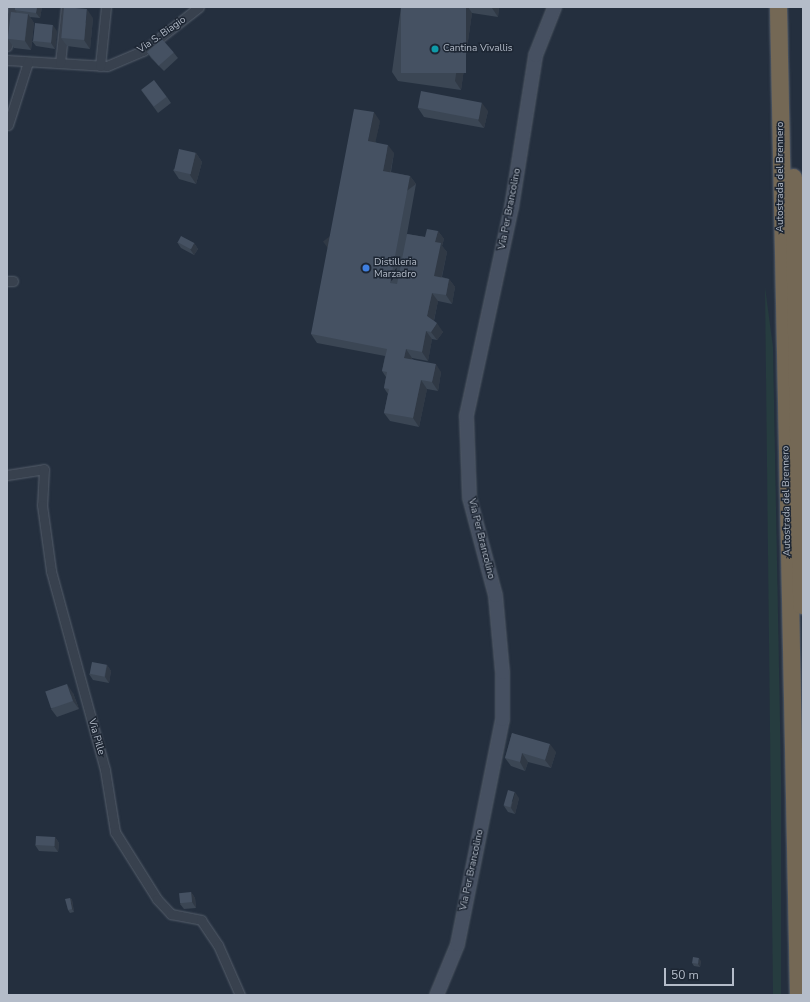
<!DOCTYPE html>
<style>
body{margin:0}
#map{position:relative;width:810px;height:1002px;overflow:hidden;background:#242f3e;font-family:"Nunito Sans",sans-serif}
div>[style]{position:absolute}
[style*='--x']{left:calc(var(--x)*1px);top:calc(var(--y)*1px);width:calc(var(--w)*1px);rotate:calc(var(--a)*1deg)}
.green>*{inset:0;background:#263c3f}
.roads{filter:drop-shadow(0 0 1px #565f6c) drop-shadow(0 0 1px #565f6c)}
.minor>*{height:9px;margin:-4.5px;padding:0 4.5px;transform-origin:4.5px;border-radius:4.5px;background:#38414e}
.secondary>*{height:13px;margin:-6.5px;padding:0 6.5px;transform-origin:6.5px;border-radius:6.5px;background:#465061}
.motorway>*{height:17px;margin:-8.5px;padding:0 8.5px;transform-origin:8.5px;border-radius:8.5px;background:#746855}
.wall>*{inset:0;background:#3b4654}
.shaded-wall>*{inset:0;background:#303945;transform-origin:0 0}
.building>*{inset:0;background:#455162;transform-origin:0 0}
.dots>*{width:11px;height:11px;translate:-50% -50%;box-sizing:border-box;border:2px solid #1d2633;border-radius:50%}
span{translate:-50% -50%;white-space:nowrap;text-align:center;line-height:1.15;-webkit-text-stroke:3px #1d2633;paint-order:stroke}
.street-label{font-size:10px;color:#b4bcc9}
.poi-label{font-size:10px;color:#b4bcc9}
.left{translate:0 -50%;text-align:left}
.frame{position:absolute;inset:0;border:8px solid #b4bcc9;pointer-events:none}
.scale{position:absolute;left:664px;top:968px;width:70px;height:18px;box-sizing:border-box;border:2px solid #b4bcc9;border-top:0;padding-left:5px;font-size:12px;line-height:14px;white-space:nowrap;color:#b4bcc9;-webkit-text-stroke:3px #1d2633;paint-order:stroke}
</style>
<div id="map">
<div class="green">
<div style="clip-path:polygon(765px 287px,773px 347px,781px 776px,781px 995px,773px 995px)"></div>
</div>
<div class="roads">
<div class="minor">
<div style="--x:7;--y:46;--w:39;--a:-81"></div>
<div style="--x:7;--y:60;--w:100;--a:3.4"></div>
<div style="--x:107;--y:66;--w:39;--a:-23"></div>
<div style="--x:143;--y:51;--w:71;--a:-38.2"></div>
<div style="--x:60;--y:63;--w:56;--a:-83.9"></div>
<div style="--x:100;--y:66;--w:59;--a:-84.2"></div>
<div style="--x:8;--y:125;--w:66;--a:-72.4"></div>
<div style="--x:7;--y:281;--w:6;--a:0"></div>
<div style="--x:7;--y:475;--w:37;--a:-9"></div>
<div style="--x:44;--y:469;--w:36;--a:93"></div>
<div style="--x:42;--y:505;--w:67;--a:82.2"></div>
<div style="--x:51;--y:571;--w:206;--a:74.8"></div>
<div style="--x:105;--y:770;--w:63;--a:80.8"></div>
<div style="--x:115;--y:832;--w:79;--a:57.9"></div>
<div style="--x:157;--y:899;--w:21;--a:47"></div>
<div style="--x:171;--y:914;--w:31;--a:11"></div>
<div style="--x:201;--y:920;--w:30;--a:56"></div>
<div style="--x:218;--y:945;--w:55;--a:66.3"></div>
</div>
<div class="secondary">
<div style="--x:436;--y:995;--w:55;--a:-67.6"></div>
<div style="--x:457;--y:944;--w:229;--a:-78.7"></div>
<div style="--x:502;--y:719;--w:47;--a:-90"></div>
<div style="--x:502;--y:672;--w:77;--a:-95.2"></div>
<div style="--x:495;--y:595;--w:101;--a:-104.9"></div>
<div style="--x:469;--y:497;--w:82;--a:-92.1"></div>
<div style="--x:466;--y:415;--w:213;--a:-77.8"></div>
<div style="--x:511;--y:207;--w:154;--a:-81"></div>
<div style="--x:535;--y:55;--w:52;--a:-68.4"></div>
</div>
<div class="motorway">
<div style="--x:778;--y:7;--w:988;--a:88.84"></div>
<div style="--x:793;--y:177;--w:428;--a:88.9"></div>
</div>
</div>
<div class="wall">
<div style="clip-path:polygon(15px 7px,42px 7px,40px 18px,30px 17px,34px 23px,31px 50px,14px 48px,8px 39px,17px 13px,15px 10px)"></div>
<div style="clip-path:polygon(401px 7px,499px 7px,498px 17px,472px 13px,461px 90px,398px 81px,392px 72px)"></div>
<div style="clip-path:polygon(93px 18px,90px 49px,67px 46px,61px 38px)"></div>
<div style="clip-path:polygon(57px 31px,55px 49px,36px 46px,32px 41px)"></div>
<div style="clip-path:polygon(147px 52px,174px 53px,178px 58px,164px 71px,151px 58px)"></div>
<div style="clip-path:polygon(141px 90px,167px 97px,171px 103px,158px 113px)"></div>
<div style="clip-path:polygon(418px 108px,488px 111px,484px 128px,424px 117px)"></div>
<div style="clip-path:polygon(380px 121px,375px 142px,394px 153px,391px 172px,410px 176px,416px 184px,407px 234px,425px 237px,438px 231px,444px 239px,442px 246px,447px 252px,442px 277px,449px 279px,455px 287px,452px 304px,438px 301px,434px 321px,443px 332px,437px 340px,432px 339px,428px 361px,412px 358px,412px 359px,441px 372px,438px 391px,427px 389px,419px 427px,390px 421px,384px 413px,388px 394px,384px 388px,386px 377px,382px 371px,385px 356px,317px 343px,311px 334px)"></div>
<div style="clip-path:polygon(196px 153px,202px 162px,196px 184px,179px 179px,173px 170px)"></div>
<div style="clip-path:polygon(177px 242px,194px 243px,198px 249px,194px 255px,181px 248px)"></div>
<div style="clip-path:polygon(107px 665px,111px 671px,109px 683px,93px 680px,89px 674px)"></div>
<div style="clip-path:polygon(73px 693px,79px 709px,57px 717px,51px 709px)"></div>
<div style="clip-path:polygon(512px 733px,556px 752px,551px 768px,528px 762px,525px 771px,511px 766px,505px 758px)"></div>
<div style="clip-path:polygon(519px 798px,515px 814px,508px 812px,504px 806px)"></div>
<div style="clip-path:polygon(55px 837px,59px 843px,58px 852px,39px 851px,35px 845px)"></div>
<div style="clip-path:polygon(191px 892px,195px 898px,196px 908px,184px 909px,180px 904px)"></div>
<div style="clip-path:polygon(70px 898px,72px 900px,74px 912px,70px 913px,68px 910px)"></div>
<div style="clip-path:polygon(701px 961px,700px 967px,694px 966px,692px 963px)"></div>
</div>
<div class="shaded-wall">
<div style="clip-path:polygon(37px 7px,42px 7px,40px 18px,36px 13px)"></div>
<div style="clip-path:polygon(466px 7px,468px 7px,472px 13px,461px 90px,455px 81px)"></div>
<div style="clip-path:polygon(492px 7px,499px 7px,498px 17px,492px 8px)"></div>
<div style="clip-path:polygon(87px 9px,93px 18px,90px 49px,84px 40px)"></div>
<div style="clip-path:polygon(28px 14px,34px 23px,31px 50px,25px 41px)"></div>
<div style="clip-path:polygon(53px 25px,57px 31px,55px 49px,51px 43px)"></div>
<div style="clip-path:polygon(482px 103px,488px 111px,484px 128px,478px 120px)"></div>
<div style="clip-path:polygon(374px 112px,380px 121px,374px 149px,368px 141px)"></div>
<div style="clip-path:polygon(388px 145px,394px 153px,389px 179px,383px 171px)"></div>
<div style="clip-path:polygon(196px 153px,202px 162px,196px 184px,190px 175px)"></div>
<div style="left:410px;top:176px;width:10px;height:109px;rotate:53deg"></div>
<div style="clip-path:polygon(438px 231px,444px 239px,442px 246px,447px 252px,440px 284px,434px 276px,435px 242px)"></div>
<div style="clip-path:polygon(194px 243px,198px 249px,194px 255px,190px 249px)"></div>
<div style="clip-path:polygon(449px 279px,455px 287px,452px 304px,446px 295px)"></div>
<div style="clip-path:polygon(432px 293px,438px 301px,433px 324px,427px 316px)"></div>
<div style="clip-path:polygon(437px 323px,443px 332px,437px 340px,431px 332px)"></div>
<div style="clip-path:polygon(426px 331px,432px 339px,428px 361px,422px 352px)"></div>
<div style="clip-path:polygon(406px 349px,412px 358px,410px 366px,404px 358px)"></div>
<div style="clip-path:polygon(436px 364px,441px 372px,438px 391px,432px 382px)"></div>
<div style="clip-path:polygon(421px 380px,427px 389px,419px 427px,413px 418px)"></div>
<div style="clip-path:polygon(107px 665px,111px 671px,109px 683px,105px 677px)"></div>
<div style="clip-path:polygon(67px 684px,73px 693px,79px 709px,73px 701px)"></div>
<div style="clip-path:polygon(550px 744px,556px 752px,551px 768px,545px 760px)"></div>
<div style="clip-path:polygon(522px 753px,528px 762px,525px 771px,520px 762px)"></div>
<div style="clip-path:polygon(515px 792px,519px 798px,515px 814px,511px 808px)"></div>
<div style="clip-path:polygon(55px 837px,59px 843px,58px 852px,54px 846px)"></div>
<div style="clip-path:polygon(191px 892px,195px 898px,196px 908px,192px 902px)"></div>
<div style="clip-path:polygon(70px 898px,72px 900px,74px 912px,72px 909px)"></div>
<div style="clip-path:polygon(699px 958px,701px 961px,700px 967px,698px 964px)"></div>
</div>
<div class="building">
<div style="clip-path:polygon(15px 7px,37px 7px,36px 13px,15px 10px)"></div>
<div style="left:64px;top:7px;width:23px;height:31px;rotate:5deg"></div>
<div style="left:401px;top:7px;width:65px;height:66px"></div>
<div style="clip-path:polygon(483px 7px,492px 7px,492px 8px)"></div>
<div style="left:11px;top:12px;width:17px;height:27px;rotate:7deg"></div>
<div style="left:35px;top:23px;width:18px;height:18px;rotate:6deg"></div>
<div style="left:162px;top:39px;width:18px;height:20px;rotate:49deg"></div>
<div style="left:154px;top:80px;width:21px;height:16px;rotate:53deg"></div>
<div style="left:421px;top:91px;width:62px;height:17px;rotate:11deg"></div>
<div style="clip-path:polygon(354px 109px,374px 112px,368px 141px,388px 145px,383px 171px,410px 176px,390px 283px,397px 284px,407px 234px,425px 237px,427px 229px,438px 231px,435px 242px,441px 243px,434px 276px,449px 279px,446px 295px,432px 293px,427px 316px,437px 323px,431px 332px,426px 331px,422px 352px,406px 349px,404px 358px,436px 364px,432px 382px,421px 380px,413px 418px,384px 413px,389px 389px,384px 388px,387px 372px,382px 371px,387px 349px,311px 334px)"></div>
<div style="left:179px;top:149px;width:17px;height:22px;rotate:13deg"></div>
<div style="left:181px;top:236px;width:15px;height:7px;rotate:28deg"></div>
<div style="left:92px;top:662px;width:15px;height:12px;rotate:11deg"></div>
<div style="left:67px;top:684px;width:18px;height:23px;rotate:71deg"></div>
<div style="clip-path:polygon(512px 733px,550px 744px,545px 760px,522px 753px,520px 762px,505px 758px)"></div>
<div style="left:508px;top:790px;width:7px;height:16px;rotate:16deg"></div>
<div style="left:36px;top:836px;width:19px;height:9px;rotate:3deg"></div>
<div style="left:191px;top:892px;width:10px;height:12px;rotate:84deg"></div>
<div style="clip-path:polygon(70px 898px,72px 909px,68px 910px,65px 899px)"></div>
<div style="left:693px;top:957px;width:6px;height:6px;rotate:9deg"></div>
</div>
<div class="dots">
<div style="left:435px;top:49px;background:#0f9aa8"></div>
<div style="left:366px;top:268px;background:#3f7fe0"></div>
</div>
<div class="street-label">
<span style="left:162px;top:35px;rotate:-35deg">Via S. Biagio</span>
<span style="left:781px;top:177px;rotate:-90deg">Autostrada del Brennero</span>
<span style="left:510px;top:209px;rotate:-79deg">Via Per Brancolino</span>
<span style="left:787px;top:501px;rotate:-91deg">Autostrada del Brennero</span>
<span style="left:481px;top:539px;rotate:76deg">Via Per Brancolino</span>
<span style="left:96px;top:737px;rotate:74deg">Via Pille</span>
<span style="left:472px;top:870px;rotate:-78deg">Via Per Brancolino</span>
</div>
<div class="poi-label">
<span class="left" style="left:443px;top:49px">Cantina Vivallis</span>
<span class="left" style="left:374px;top:268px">Distilleria<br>Marzadro</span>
</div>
<div class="frame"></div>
<div class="scale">50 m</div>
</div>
